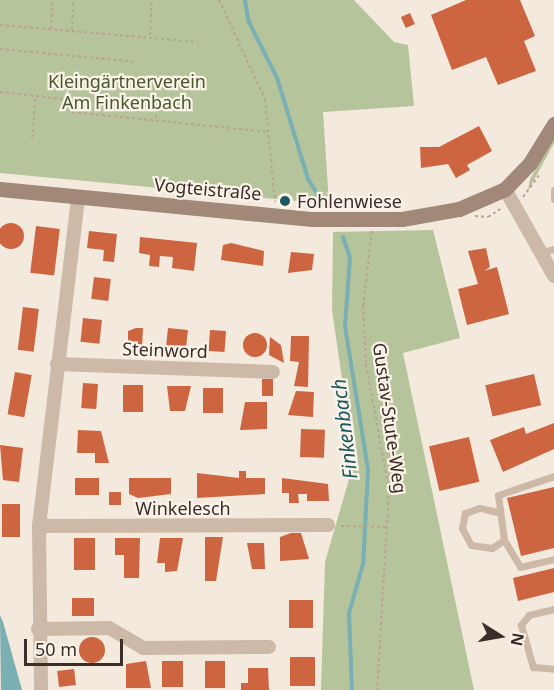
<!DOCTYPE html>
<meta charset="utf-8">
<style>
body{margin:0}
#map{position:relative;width:554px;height:690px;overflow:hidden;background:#f4e9dd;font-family:"Noto Sans",sans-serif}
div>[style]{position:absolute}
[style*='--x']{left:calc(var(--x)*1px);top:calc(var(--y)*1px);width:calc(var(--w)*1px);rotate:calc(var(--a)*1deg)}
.green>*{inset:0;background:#b6c49b}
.water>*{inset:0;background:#7ab0b3}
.stream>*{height:4px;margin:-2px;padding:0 2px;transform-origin:2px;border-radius:2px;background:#7ab0b3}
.building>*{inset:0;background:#cd6541;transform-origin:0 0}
.round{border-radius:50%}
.path>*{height:2px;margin-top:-1px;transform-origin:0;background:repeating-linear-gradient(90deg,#b9a391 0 3px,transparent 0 6px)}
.lane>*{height:7px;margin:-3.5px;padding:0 3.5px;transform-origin:3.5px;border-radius:3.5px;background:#cdb9a7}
.street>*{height:14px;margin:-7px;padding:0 7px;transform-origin:7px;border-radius:7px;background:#cdb9a7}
.secondary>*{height:15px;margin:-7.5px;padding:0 7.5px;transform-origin:7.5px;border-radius:7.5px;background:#a18879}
.dots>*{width:16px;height:16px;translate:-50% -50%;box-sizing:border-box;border:3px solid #fbf3e9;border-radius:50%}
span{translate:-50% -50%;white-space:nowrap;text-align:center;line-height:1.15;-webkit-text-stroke:4.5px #fbf3e9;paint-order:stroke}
.park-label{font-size:18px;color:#47592a}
.street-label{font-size:18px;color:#392e28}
.poi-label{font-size:18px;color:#392e28}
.left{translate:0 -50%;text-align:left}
.water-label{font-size:20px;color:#1b585d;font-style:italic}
.north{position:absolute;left:470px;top:606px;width:60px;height:60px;-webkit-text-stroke:4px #fbf3e9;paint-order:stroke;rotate:101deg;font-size:16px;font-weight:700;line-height:24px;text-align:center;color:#392e28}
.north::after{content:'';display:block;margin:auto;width:21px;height:27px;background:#392e28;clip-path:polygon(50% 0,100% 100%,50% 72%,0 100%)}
.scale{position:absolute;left:24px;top:639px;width:99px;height:27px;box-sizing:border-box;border:3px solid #392e28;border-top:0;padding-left:8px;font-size:18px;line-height:21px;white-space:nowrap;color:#392e28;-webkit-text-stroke:4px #fbf3e9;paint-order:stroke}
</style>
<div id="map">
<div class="green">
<div style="clip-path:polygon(0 0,354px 0,394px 42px,408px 45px,414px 106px,323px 112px,329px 204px,0 173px)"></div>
<div style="clip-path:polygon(554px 136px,554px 143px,528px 191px,530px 179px)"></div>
<div style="clip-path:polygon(433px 230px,460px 338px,403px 353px,474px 690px,321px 690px,325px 562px,354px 462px,332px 310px,333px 232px)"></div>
</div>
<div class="water">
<div style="clip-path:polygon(0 615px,3px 622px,22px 690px,1px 690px)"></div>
</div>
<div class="stream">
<div style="--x:245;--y:0;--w:20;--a:81"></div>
<div style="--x:248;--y:20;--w:65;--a:63.4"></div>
<div style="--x:277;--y:78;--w:106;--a:72.9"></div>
<div style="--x:308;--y:179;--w:25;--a:58"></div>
<div style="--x:343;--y:237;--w:21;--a:71"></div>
<div style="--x:350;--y:257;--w:69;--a:94.1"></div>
<div style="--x:345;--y:326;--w:146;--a:80.9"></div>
<div style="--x:368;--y:470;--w:94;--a:93"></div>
<div style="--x:363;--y:564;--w:51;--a:105.9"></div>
<div style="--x:349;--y:613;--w:77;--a:87.8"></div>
</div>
<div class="building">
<div style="clip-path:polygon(466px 0,520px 0,535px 36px,524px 41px,536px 71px,498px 85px,486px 57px,452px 70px,431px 15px)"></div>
<div style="left:410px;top:13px;width:12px;height:10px;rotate:66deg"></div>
<div style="clip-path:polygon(479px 126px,492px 151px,467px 165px,470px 170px,456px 178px,448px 164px,421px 168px,420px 147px,439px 147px)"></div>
<div class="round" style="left:-2px;top:223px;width:26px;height:26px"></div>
<div style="left:36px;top:226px;width:24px;height:47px;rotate:7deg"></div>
<div style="clip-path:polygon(89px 231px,117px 234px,114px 262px,103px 261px,104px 250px,87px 248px)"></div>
<div style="clip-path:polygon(140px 237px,197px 243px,194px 271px,172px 268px,173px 257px,160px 256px,159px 267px,149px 266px,150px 255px,139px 253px)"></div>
<div style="clip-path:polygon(231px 243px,264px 251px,263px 266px,221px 260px,223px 245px)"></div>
<div style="clip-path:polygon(486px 248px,490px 267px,484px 271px,497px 267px,509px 314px,467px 325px,458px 289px,478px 284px,468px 251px)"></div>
<div style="clip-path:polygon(291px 252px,314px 254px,312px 270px,288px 273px)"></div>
<div style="left:94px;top:277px;width:17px;height:22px;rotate:7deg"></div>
<div style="left:23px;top:307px;width:16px;height:43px;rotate:7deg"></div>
<div style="left:83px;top:318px;width:19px;height:24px;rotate:6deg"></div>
<div style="clip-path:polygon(136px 328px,143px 328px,142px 347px,128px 347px,128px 331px)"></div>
<div style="left:168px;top:328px;width:20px;height:22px;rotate:6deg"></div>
<div style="left:210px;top:330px;width:16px;height:21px;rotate:4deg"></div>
<div class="round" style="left:243px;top:333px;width:24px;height:24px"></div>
<div style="clip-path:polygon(291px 336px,309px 336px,308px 387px,294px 386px,299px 362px,290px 361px)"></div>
<div style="clip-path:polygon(270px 337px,281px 345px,284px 363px,269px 355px)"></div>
<div style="left:15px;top:372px;width:17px;height:43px;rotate:10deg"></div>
<div style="left:534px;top:374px;width:32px;height:50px;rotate:77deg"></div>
<div style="left:262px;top:379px;width:11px;height:17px"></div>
<div style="left:83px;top:383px;width:15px;height:25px;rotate:4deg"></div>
<div style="left:123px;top:385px;width:20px;height:27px"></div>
<div style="clip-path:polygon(167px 386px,191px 386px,185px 411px,170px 411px)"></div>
<div style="left:203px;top:388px;width:20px;height:25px"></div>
<div style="clip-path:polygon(296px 391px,314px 392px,313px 417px,288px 415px)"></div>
<div style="clip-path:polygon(245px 402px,267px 402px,267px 429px,240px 430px)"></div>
<div style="clip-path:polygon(554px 423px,554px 449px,503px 472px,490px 440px,524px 427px,526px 434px)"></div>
<div style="left:301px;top:429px;width:24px;height:28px;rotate:2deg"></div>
<div style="clip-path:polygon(78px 430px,101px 431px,109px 463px,95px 463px,95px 453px,77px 453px)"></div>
<div style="left:469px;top:437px;width:46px;height:41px;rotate:77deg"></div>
<div style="clip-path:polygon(0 445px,23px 448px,19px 482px,3px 480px)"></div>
<div style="clip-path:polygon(239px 471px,246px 471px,246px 478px,265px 478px,265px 494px,197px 498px,197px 473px,239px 478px)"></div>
<div style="left:99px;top:478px;width:17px;height:24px;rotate:90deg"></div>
<div style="clip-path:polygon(129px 478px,171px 478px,171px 494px,138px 498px,129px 494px)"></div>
<div style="clip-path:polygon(282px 478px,328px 484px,329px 501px,307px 501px,307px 494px,298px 494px,299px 503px,289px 503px,289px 493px,282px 493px)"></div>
<div style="clip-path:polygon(554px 487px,554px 548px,521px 556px,507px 498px)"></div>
<div style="left:109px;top:492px;width:12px;height:13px"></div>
<div style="left:2px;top:504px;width:18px;height:33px"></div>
<div style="clip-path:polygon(291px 533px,301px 533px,309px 559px,280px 561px,280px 537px)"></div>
<div style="clip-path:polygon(205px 537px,223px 537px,216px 581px,205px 581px)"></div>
<div style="left:74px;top:538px;width:21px;height:32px"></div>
<div style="clip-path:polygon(115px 538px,140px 538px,139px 578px,124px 578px,124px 555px,115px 555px)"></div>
<div style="clip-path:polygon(160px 538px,183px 538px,177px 571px,165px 572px,165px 563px,157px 563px)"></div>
<div style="clip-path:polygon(247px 543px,264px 543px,265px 569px,252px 569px)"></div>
<div style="clip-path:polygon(554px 568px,554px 592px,518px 601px,513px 578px)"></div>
<div style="left:72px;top:598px;width:22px;height:18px"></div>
<div style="left:313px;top:600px;width:28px;height:24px;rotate:90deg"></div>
<div class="round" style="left:79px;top:637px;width:26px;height:26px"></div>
<div style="left:290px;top:657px;width:25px;height:29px"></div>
<div style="clip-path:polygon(146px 661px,151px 688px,126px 688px,126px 664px)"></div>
<div style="left:162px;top:661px;width:21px;height:26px"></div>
<div style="left:205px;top:661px;width:20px;height:27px"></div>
<div style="clip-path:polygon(248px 668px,268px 668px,269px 690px,241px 690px,241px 683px,248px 683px)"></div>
<div style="left:74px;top:669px;width:16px;height:17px;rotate:83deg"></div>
</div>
<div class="path">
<div style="--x:219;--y:0;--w:109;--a:65.1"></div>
<div style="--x:265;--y:99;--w:103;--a:84.5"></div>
<div style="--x:0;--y:25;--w:199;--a:4.9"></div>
<div style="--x:51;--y:29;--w:29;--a:-88"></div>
<div style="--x:72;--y:30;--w:30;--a:-88"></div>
<div style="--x:150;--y:35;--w:35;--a:-87"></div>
<div style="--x:0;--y:49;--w:138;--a:5.4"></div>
<div style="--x:0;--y:92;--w:72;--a:6.3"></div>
<div style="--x:72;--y:100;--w:12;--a:90"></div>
<div style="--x:72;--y:112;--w:198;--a:5.8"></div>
<div style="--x:156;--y:118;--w:13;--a:-86"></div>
<div style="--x:32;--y:138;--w:42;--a:-84.6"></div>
<div style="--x:523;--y:197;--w:29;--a:-54"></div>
<div style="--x:475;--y:216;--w:13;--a:4"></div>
<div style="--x:488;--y:217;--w:17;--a:-33"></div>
<div style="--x:372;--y:231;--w:76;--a:96.8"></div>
<div style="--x:363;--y:306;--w:58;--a:87"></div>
<div style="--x:366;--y:364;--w:128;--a:79.7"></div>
<div style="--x:389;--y:490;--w:200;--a:93.4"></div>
<div style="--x:341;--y:526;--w:48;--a:1.2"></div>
</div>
<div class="lane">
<div style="--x:554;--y:190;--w:9;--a:90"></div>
<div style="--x:543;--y:252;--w:11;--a:-15"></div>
<div style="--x:497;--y:512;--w:18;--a:-167"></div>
<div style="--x:479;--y:508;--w:15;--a:160"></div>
<div style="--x:465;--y:513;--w:15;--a:101"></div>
<div style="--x:462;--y:528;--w:19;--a:62"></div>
<div style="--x:471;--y:545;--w:21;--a:8"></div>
<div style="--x:492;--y:548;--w:14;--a:-34"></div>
<div style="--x:504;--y:540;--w:45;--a:-97.6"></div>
<div style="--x:498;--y:495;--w:59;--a:-18.7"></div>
<div style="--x:504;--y:540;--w:31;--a:59"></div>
<div style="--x:520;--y:567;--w:35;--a:-13"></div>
<div style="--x:554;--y:609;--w:26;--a:167"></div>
<div style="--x:529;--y:615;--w:13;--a:129"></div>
<div style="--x:521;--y:625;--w:44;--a:74.1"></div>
<div style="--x:533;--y:667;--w:21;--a:5"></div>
</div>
<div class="street">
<div style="--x:505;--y:189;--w:100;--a:60.6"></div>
<div style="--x:57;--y:364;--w:216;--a:2.1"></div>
<div style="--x:39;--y:526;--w:289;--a:-0.2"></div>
<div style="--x:38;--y:629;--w:71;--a:-0.8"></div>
<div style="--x:109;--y:628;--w:39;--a:30"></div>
<div style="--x:143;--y:648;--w:126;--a:-0.5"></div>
<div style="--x:41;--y:690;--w:164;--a:-90.7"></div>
<div style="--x:39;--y:526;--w:331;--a:-83.2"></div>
</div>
<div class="secondary">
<div style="--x:0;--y:189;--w:314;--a:5.5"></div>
<div style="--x:313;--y:219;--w:89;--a:0"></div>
<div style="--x:402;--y:219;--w:58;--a:-10"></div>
<div style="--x:459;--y:209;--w:50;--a:-23.5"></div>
<div style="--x:505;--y:189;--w:36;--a:-46"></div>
<div style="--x:530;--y:163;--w:46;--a:-58.4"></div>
</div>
<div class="dots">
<div style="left:285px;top:201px;background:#1b585d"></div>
</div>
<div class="park-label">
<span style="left:127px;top:92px">Kleingärtnerverein<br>Am Finkenbach</span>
</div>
<div class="street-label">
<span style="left:208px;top:189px;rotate:5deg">Vogteistraße</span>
<span style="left:165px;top:350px;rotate:2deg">Steinword</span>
<span style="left:390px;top:418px;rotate:82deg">Gustav-Stute-Weg</span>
<span style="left:183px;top:508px">Winkelesch</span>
</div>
<div class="poi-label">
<span class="left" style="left:297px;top:201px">Fohlenwiese</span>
</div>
<div class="water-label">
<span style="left:344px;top:429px;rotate:-97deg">Finkenbach</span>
</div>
<div class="north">N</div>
<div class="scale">50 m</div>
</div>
